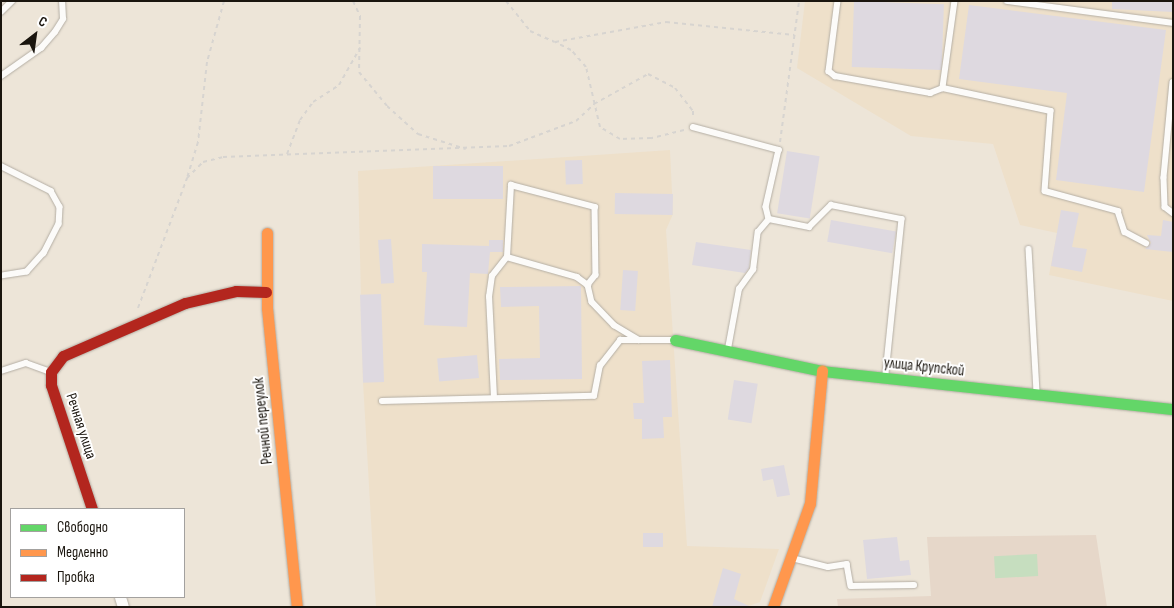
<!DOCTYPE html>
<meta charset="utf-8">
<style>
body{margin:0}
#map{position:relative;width:1174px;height:608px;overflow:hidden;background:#ede5d8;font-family:"Sofia Sans Condensed",sans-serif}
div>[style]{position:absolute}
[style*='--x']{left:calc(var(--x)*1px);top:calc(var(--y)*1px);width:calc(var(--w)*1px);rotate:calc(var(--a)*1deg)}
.built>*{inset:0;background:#eee0ca}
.education>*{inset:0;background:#e6d7c9}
.green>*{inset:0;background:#c6debf;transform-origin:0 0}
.building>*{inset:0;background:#ded9e0;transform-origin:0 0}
.path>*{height:2px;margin-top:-1px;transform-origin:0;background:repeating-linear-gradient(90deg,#d7d4d0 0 4px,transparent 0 8px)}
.roads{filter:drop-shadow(0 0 1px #b4aea4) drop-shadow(0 0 1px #b4aea4)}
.lane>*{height:5.5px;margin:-2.75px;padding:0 2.75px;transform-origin:2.75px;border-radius:2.75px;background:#fcfbf9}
.street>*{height:11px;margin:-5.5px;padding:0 5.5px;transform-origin:5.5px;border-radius:5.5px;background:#fcfbf9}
.fast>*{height:11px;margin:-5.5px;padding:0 5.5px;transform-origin:5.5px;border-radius:5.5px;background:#63d668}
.slow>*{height:11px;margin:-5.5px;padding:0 5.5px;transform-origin:5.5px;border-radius:5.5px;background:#ff974d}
.jam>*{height:11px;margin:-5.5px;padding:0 5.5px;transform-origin:5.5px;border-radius:5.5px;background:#b3261e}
span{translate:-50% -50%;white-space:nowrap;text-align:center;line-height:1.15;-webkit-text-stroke:4px #fff;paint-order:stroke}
.street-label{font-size:15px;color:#1a150e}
.frame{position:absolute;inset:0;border:2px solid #1a150e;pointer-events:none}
.legend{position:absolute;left:10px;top:508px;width:175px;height:90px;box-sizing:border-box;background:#fff;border:1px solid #a3a19f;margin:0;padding:6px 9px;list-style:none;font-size:15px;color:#1a150e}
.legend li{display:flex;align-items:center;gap:10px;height:25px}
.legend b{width:25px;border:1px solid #a3a19f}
.north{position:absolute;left:10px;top:10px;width:50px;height:50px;-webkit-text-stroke:4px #fff;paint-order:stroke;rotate:30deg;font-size:14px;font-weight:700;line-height:20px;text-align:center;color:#1a150e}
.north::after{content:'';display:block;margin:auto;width:18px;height:22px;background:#1a150e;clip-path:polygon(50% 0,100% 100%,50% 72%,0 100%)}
</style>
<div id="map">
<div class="built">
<div style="clip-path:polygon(805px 1px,1173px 1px,1173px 301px,1049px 275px,1057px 233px,1020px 225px,993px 144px,911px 136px,797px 68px)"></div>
<div style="clip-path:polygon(670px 150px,673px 214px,666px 230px,687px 546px,779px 549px,760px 602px,746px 607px,376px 607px,363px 382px,358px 171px)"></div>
</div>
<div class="education">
<div style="clip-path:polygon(1096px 535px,1107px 607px,838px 607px,837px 599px,931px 596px,927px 537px)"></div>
</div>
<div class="green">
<div style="left:1037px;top:554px;width:22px;height:43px;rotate:87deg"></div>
</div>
<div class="building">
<div style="left:854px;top:1px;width:90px;height:66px;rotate:2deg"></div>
<div style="clip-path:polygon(1112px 1px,1173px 1px,1173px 12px,1112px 9px)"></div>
<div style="clip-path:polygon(969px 5px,1166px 30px,1144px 192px,1056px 180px,1067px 93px,959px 79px)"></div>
<div style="left:787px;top:151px;width:33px;height:63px;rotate:9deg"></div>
<div style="left:582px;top:160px;width:24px;height:17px;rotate:88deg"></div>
<div style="left:503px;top:166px;width:33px;height:70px;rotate:90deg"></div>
<div style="left:615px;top:193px;width:58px;height:21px;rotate:1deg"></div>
<div style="clip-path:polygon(1061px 210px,1079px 213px,1072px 247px,1087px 249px,1082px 272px,1051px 266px)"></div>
<div style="left:831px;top:220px;width:66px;height:22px;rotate:10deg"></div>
<div style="clip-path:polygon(1163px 220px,1173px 222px,1173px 252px,1145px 249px,1151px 243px,1147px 235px,1161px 236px)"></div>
<div style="left:391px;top:239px;width:44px;height:13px;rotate:86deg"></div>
<div style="clip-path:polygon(489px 240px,503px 240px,503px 252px,490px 252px,488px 274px,470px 273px,467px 327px,424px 325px,427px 272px,422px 272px,422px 244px,489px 246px)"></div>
<div style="clip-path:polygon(696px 242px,751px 250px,749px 268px,745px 273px,692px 265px)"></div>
<div style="left:623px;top:270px;width:15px;height:40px;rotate:4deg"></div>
<div style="clip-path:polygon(581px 286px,582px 379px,500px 380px,499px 359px,540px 358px,539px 306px,501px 307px,500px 287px)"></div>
<div style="left:381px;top:294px;width:88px;height:21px;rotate:88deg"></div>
<div style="left:477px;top:355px;width:23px;height:40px;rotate:85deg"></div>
<div style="clip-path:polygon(670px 360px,672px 417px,663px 417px,664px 438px,642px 439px,642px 419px,634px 419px,633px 403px,644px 403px,642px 361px)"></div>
<div style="left:734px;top:380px;width:24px;height:40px;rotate:9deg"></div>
<div style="clip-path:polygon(784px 465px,790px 495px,777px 497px,773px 479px,763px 481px,761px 469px)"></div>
<div style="left:643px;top:533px;width:20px;height:14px"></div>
<div style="clip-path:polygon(897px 537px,900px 561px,909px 560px,911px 575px,867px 579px,863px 540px)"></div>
<div style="clip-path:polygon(723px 568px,741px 574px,734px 599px,751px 607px,712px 607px)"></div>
</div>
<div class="path">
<div style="--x:224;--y:1;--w:63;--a:105.6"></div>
<div style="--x:207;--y:62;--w:81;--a:96.4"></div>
<div style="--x:198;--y:142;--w:38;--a:107"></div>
<div style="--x:187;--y:178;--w:23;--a:-45"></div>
<div style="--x:203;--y:162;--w:21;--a:-14"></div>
<div style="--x:223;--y:157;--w:286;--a:-2.2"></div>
<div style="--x:509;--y:146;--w:72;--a:-20.5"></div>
<div style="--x:576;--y:121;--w:25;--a:-43"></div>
<div style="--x:594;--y:104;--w:62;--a:-29.1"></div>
<div style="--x:648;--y:74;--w:30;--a:27"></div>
<div style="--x:675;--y:88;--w:29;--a:52"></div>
<div style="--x:693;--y:111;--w:8;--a:90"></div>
<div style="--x:353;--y:1;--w:17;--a:65"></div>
<div style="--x:360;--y:16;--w:56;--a:91"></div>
<div style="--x:359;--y:72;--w:44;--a:50.5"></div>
<div style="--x:387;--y:106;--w:42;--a:42.1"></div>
<div style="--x:418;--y:134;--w:50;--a:17.4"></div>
<div style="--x:506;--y:1;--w:38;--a:51"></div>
<div style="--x:530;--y:31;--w:27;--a:24"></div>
<div style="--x:684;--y:130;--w:34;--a:166"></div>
<div style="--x:651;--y:138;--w:31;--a:178"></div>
<div style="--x:620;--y:139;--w:23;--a:-149"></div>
<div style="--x:600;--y:127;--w:62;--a:-103.1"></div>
<div style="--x:586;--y:67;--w:23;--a:-131"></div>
<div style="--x:571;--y:50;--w:18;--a:-153"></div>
<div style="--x:555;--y:42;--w:113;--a:-10.2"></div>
<div style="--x:666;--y:22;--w:129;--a:5.8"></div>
<div style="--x:780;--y:142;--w:142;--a:-82.3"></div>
<div style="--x:287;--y:154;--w:36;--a:-69"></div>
<div style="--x:300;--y:120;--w:22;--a:-54"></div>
<div style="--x:313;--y:102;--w:31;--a:-33"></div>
<div style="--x:339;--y:85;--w:43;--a:-60.4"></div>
<div style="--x:138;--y:308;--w:139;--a:-69.3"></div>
</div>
<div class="roads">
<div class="lane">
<div style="--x:838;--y:1;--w:71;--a:97.3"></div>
<div style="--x:829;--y:71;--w:8;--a:40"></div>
<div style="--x:835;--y:76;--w:97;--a:10.1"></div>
<div style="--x:930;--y:93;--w:14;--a:-21"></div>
<div style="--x:955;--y:1;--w:88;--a:97.9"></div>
<div style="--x:943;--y:88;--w:110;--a:12"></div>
<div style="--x:1051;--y:111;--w:80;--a:94.3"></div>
<div style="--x:1045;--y:191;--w:76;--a:15.3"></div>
<div style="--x:1118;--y:211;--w:22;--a:72"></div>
<div style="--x:1125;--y:232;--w:24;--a:28"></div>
<div style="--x:1007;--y:1;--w:167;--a:7.5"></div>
<div style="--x:1;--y:12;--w:16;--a:-45"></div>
<div style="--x:1;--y:76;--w:49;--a:-35"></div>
<div style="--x:41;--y:48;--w:21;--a:-49"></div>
<div style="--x:55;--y:32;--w:15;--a:-58"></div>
<div style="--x:63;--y:19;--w:18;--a:-93"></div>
<div style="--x:1173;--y:82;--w:96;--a:95.4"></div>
<div style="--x:1164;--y:178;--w:29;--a:88"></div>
<div style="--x:1165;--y:207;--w:10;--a:37"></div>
<div style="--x:693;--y:127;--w:89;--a:15"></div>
<div style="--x:779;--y:150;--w:58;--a:102.8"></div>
<div style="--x:766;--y:207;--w:12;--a:76"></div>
<div style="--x:1;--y:166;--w:56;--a:26.6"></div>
<div style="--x:51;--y:191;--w:18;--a:61"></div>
<div style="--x:60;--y:207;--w:17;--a:93"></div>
<div style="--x:59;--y:224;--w:33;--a:117"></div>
<div style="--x:44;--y:253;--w:25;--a:132"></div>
<div style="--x:27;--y:272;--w:26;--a:171"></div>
<div style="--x:1029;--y:249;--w:143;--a:86.8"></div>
<div style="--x:507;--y:257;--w:72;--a:-86.8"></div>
<div style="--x:511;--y:185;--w:87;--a:14.7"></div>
<div style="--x:595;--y:207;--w:68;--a:89.2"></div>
<div style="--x:596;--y:275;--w:13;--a:129"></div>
<div style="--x:728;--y:349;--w:61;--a:-79.6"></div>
<div style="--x:739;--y:289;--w:24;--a:-54"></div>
<div style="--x:753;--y:270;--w:38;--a:-83"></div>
<div style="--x:758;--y:232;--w:17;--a:-50"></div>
<div style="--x:769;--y:219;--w:41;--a:11.3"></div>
<div style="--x:809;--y:227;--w:31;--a:-45"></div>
<div style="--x:831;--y:205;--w:72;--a:11.2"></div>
<div style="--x:902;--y:219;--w:157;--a:95.9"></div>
<div style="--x:1;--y:371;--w:26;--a:-18"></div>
<div style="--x:26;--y:363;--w:27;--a:20"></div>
<div style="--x:494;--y:398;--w:101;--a:-92.8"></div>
<div style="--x:489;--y:297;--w:21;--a:-82"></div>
<div style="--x:492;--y:276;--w:24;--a:-52"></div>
<div style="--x:507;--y:257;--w:73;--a:15.9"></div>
<div style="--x:577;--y:277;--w:14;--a:36"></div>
<div style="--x:588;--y:285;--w:17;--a:77"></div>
<div style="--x:592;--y:302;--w:32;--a:46"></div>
<div style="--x:614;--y:325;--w:29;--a:31"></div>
<div style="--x:382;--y:401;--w:212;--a:-1.4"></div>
<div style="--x:594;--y:396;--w:31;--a:-79"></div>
<div style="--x:600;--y:366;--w:33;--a:-52"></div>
<div style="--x:620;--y:340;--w:55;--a:0"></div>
<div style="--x:792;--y:558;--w:37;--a:14"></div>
<div style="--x:828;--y:567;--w:19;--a:-9"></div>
<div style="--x:847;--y:564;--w:22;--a:80"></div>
<div style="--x:851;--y:586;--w:63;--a:-0.9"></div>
</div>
<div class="street">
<div style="--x:120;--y:597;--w:10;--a:73"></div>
</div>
<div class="fast">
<div style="--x:675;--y:340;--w:150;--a:11.9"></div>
<div style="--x:822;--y:371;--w:353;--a:6.2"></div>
</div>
<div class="slow">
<div style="--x:267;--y:233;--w:75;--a:90"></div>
<div style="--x:267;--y:308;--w:301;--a:84.3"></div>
<div style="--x:773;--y:607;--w:110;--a:-70.4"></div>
<div style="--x:810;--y:503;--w:133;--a:-84.8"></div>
</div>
<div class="jam">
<div style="--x:92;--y:509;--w:131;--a:-108.3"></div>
<div style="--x:51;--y:385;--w:13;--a:-90"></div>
<div style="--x:51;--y:372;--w:20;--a:-53"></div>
<div style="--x:63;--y:356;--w:133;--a:-23.5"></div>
<div style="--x:185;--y:303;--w:52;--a:-13.2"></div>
<div style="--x:236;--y:291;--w:30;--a:2"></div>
</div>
</div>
<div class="street-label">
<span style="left:924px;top:367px;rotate:6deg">улица Крупской</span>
<span style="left:263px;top:421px;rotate:-96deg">Речной переулок</span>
<span style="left:81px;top:426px;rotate:72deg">Речная улица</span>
</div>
<div class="frame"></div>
<ul class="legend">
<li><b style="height:6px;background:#63d668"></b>Свободно</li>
<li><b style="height:6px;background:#ff974d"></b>Медленно</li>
<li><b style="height:6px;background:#b3261e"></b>Пробка</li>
</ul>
<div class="north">С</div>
</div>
